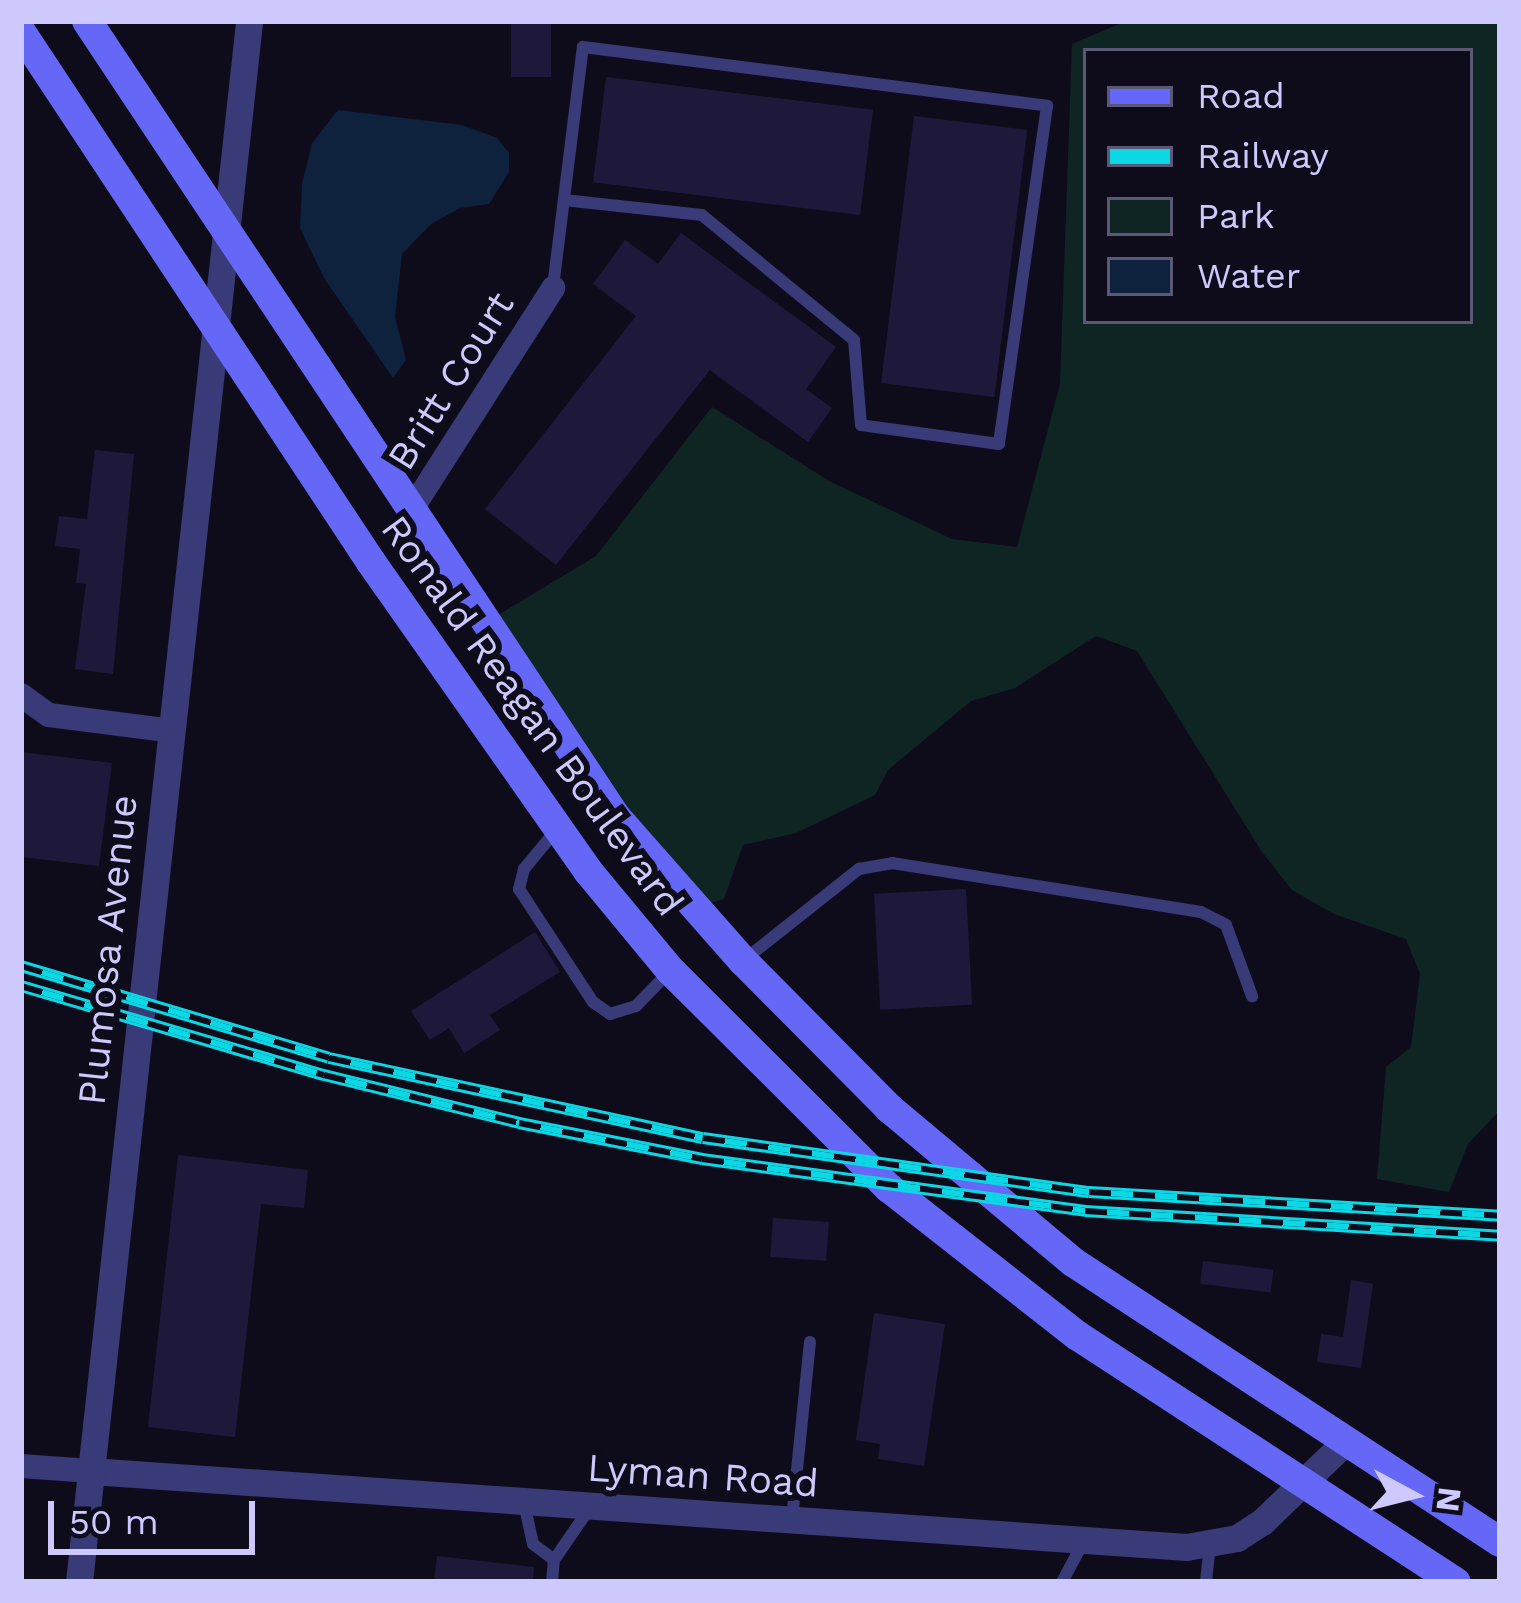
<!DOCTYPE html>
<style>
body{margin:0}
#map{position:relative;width:1521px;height:1603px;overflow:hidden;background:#0e0c1b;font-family:"Work Sans",sans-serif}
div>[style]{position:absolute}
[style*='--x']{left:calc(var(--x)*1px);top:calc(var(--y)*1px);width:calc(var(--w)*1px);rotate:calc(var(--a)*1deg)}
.green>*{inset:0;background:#0f2523}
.water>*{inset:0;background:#0e223d}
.building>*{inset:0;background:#1e193b;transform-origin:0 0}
.service>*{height:12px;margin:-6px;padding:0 6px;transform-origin:6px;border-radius:6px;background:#393a78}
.minor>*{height:24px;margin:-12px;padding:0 12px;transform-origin:12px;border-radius:12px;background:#393a78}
.tertiary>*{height:27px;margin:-13.5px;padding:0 13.5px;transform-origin:13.5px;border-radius:13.5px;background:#393a78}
.secondary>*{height:30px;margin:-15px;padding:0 15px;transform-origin:15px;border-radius:15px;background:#6568f7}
.rail>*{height:12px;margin-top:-6px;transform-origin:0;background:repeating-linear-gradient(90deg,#0e0c1b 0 22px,#0cd8e5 0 44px);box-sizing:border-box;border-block:3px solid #0cd8e5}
span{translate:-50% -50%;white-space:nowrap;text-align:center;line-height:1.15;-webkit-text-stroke:12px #0e0c1b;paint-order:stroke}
.street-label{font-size:39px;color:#cdc9fc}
.frame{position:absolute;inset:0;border:24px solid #cdc9fc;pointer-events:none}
.legend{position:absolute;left:1083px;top:48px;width:390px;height:276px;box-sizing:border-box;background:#0e0c1b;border:3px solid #5a5875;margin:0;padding:15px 21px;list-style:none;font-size:36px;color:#cdc9fc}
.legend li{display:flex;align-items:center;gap:24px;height:60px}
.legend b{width:60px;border:3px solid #5a5875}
.north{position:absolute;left:1353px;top:1435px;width:120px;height:120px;-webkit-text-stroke:9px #0e0c1b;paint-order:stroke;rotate:97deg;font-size:33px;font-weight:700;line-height:48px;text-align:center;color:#cdc9fc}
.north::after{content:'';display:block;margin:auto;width:42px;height:54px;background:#cdc9fc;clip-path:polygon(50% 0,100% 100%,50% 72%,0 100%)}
.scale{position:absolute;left:48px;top:1501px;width:207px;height:54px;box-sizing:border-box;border:6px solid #cdc9fc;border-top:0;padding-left:15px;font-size:36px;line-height:42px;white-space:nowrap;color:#cdc9fc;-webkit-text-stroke:9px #0e0c1b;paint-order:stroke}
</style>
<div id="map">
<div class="green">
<div style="clip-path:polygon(evenodd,1126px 21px,1500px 24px,1500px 1110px,1468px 1144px,1449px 1192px,1377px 1179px,1386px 1067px,1411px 1047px,1420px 974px,1406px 939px,1334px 914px,1292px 890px,1262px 852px,1137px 651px,1096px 636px,1015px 688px,971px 701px,888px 770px,875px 795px,796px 833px,743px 845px,724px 899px,710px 903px,629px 809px,498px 615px,596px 556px,712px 407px,829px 481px,952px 539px,1017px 547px,1060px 384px,1072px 44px,1126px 21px,1086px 51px,1470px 51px,1470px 321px,1086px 321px,1086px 51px)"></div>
</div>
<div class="water">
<div style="clip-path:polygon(338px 110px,462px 125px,497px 138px,509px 153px,509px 172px,489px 204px,460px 208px,431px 224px,402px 254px,395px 317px,406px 360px,393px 378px,324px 278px,300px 228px,302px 184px,312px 143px)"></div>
</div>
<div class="building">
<div style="left:511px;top:21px;width:40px;height:56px"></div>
<div style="left:606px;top:77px;width:269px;height:106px;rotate:7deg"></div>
<div style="left:914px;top:116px;width:114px;height:269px;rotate:7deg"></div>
<div style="clip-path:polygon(681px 233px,836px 347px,806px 389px,832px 408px,808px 442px,710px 370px,556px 565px,485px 509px,636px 316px,593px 284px,625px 240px,658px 264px)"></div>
<div style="clip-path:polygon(95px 450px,134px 454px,113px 674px,75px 669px,86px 584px,76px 583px,80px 549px,55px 546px,59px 516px,87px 519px)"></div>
<div style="clip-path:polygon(21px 752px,112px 763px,99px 866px,21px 857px)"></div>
<div style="left:966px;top:889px;width:116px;height:92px;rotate:87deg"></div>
<div style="clip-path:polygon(535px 932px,560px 972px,490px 1015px,500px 1030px,464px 1053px,449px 1028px,430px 1040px,411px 1011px)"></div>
<div style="clip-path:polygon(178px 1155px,308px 1170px,304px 1208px,261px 1204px,235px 1437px,148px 1427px)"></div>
<div style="left:773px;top:1218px;width:56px;height:39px;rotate:4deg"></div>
<div style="left:1203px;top:1261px;width:71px;height:23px;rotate:7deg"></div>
<div style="clip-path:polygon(1351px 1280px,1373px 1284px,1361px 1368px,1317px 1362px,1321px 1334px,1343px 1337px)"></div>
<div style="clip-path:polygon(874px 1313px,945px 1324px,924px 1466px,878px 1459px,880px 1444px,856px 1440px)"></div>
<div style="clip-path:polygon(437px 1556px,534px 1567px,533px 1582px,434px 1582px)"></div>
</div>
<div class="service">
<div style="--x:553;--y:287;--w:242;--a:-82.9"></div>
<div style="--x:583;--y:47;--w:468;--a:7.2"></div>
<div style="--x:1047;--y:106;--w:341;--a:98.1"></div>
<div style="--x:999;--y:444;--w:139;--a:-172.2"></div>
<div style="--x:861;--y:425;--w:85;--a:-94.7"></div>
<div style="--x:854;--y:340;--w:197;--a:-140.6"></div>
<div style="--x:702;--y:215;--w:139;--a:-173.8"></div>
<div style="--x:557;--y:829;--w:52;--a:129.5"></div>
<div style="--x:524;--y:869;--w:21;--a:104"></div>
<div style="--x:519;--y:889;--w:135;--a:56.8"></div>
<div style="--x:593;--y:1002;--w:21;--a:35"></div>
<div style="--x:610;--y:1014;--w:27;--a:-17"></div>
<div style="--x:636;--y:1006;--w:47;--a:-45.9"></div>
<div style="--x:744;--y:960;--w:147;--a:-38.4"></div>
<div style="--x:859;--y:869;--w:34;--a:-10"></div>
<div style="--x:892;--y:863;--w:313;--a:9"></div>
<div style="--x:1201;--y:912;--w:28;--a:27"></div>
<div style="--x:1226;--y:925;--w:76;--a:69.9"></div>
<div style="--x:524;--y:1503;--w:42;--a:77.6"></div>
<div style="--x:533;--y:1544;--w:26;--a:37"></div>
<div style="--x:792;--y:1519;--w:178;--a:-84.2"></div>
<div style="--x:552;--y:1582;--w:22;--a:-85"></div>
<div style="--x:554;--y:1560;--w:62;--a:-55.5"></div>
<div style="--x:1062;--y:1582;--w:47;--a:-61.8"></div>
<div style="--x:1206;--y:1582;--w:38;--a:-84"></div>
</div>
<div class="minor">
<div style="--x:410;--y:512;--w:266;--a:-57.4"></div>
<div style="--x:21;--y:695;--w:34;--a:36"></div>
<div style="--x:49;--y:715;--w:124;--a:7.4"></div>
<div style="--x:21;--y:1466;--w:70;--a:4.1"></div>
</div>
<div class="tertiary">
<div style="--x:91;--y:1471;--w:1098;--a:3.97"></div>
<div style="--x:1186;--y:1547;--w:52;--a:-10"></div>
<div style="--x:1237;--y:1538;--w:30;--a:-33"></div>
<div style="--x:1262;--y:1522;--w:112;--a:-43.9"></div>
<div style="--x:79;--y:1582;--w:1570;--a:-83.78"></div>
</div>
<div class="secondary">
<div style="--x:87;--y:21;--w:956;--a:56.39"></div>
<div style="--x:616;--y:817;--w:192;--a:48.6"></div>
<div style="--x:743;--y:961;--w:209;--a:45.2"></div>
<div style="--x:890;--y:1109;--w:239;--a:39.9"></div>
<div style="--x:1073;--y:1262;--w:511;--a:33.25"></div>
<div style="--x:21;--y:32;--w:635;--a:56.56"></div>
<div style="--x:371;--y:562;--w:378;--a:54.9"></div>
<div style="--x:588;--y:871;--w:129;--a:50.4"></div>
<div style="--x:670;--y:970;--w:309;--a:44.9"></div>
<div style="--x:889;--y:1188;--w:240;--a:38.1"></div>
<div style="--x:1078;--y:1336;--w:451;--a:33.1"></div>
</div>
<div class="rail">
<div style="--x:21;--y:966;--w:321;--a:16.6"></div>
<div style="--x:329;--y:1058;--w:382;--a:12.1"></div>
<div style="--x:703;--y:1138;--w:390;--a:8"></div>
<div style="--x:1089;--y:1192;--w:412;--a:3.3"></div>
<div style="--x:21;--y:986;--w:316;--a:16.4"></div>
<div style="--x:324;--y:1075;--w:201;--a:13.8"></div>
<div style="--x:519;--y:1123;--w:187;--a:11.1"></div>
<div style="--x:702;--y:1159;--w:387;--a:7.7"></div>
<div style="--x:1085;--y:1211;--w:416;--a:3.4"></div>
</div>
<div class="street-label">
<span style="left:451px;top:381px;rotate:-58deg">Britt Court</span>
<span style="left:532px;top:716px;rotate:54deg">Ronald Reagan Boulevard</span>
<span style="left:108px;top:950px;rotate:-84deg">Plumosa Avenue</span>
<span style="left:703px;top:1476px;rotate:4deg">Lyman Road</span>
</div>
<div class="frame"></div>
<ul class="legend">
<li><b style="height:15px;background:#6568f7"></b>Road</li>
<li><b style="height:15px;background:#0cd8e5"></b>Railway</li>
<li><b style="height:33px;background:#0f2523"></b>Park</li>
<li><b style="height:33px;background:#0e223d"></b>Water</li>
</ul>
<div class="north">N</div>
<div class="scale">50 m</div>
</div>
